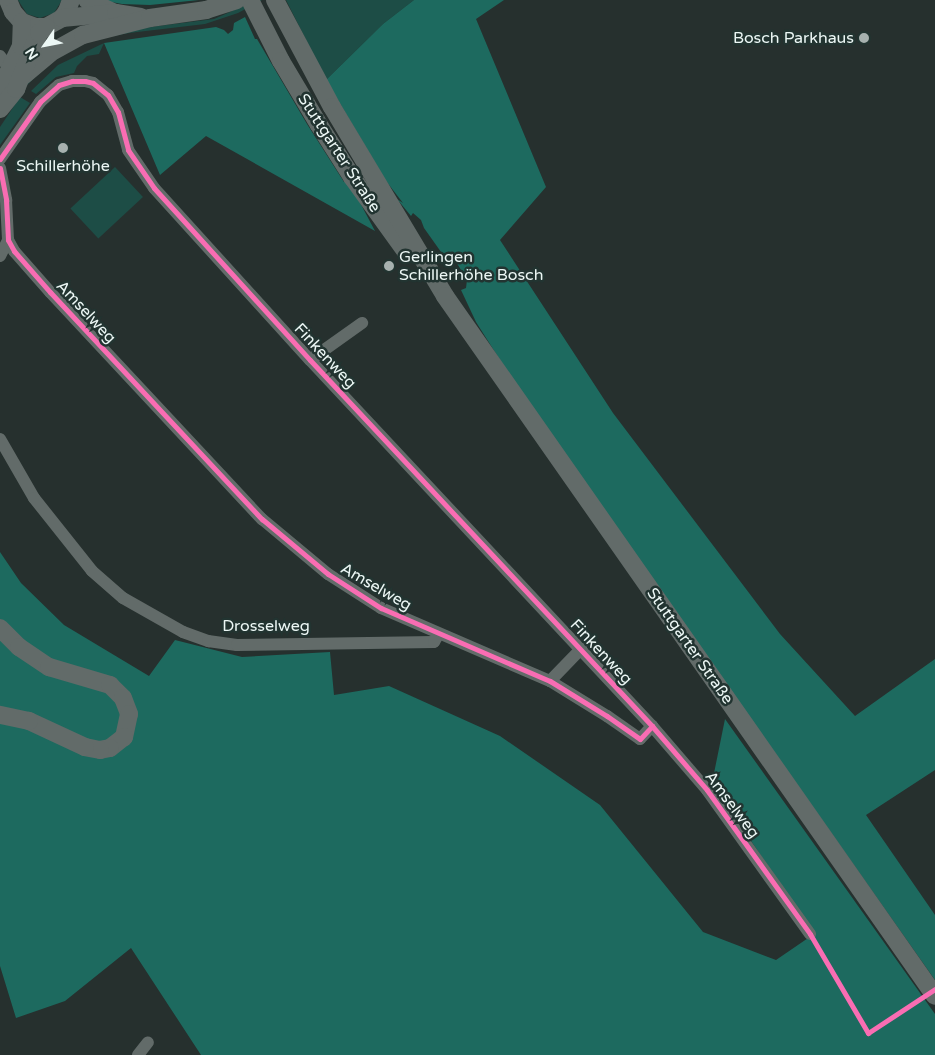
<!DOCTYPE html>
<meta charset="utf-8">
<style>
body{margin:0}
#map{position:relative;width:935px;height:1055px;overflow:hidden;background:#26302e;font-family:"Varela Round",sans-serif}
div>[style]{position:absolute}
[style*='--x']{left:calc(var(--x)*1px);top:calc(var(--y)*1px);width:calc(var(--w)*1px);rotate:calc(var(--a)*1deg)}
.green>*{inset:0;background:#1d4d46;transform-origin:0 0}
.forest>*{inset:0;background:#1d6a5f}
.minor>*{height:12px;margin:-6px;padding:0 6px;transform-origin:6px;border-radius:6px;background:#626b69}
.secondary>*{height:18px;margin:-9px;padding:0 9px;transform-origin:9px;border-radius:9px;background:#626b69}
.cycleway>*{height:5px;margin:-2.5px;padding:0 2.5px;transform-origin:2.5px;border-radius:2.5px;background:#f96db3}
.dots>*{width:14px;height:14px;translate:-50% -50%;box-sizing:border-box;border:2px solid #223431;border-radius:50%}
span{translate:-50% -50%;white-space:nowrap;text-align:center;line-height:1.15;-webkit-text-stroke:5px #223431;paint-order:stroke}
.poi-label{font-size:16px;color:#ecf7f5}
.right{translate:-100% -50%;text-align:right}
.left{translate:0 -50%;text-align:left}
.street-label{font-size:16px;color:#ecf7f5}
.north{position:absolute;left:20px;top:20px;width:50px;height:50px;-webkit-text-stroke:4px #223431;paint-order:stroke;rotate:237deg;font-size:14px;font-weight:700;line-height:20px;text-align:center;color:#ecf7f5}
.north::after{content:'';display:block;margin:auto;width:18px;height:22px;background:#ecf7f5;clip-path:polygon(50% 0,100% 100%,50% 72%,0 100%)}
</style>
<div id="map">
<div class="green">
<div style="clip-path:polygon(18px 0,62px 0,54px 13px,40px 18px,27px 14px)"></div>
<div style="clip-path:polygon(257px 0,262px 0,238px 13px,205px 24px,129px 33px,91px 40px,55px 58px,26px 86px,20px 88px,55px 55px,90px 38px,118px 31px,214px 19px)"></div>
<div style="clip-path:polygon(286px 0,414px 0,383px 24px,326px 80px)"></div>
<div style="clip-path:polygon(104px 43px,99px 54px,87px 56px,77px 66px,74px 73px,56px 77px,36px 94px,31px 91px,58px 65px)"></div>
<div style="clip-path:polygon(20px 97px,30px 103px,0 145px,0 127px)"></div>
<div style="left:115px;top:167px;width:41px;height:61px;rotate:47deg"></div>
</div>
<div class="forest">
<div style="clip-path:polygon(101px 0,199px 0,150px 5px,122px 4px)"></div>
<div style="clip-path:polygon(414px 0,504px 0,476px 19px,546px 187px,500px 240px,613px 413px,780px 634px,855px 716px,935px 659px,935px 770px,866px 815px,935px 915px,935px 980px,521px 393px,476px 322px,461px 290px,466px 288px,467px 280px,455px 260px,446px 259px,424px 228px,421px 220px,413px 213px,411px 216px,397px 199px,403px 203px,386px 181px,326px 80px,383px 24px)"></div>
<div style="clip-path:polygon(245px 17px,255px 39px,257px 39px,307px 124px,344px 182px,346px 181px,356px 195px,375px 231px,206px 136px,160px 175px,104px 43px,216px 27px,224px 30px,228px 34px,233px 30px,234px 23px)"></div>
<div style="clip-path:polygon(0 552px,21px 583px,64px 625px,149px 676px,175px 640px,242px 657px,330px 652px,334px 695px,389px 686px,500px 736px,600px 805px,703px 932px,776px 960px,814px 934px,712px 783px,725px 719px,935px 1014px,935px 1055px,201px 1055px,131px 948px,65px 1001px,16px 1018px,0 966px)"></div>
</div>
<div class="minor">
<div style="--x:0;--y:56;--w:17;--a:54"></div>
<div style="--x:0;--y:159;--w:70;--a:-54.9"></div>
<div style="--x:40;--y:102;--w:25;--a:-42"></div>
<div style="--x:59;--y:85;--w:14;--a:-17"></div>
<div style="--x:72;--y:81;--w:13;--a:0"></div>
<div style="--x:85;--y:81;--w:8;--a:14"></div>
<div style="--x:93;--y:83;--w:19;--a:39"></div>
<div style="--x:108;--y:95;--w:20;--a:60"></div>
<div style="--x:118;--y:112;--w:39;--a:75"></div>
<div style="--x:128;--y:150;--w:46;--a:55.6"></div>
<div style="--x:154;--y:188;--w:232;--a:47.8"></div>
<div style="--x:310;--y:360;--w:501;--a:46.94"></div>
<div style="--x:652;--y:726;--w:84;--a:49.3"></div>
<div style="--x:707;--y:790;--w:177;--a:54.4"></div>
<div style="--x:0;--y:168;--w:33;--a:79"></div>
<div style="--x:6;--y:200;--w:40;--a:87.1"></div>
<div style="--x:8;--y:240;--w:13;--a:61"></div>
<div style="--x:14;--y:251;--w:55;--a:48.7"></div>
<div style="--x:50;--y:292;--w:311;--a:47"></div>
<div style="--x:262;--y:519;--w:86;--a:39.8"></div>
<div style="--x:328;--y:574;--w:63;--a:32.7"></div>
<div style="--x:381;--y:608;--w:184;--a:23.4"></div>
<div style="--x:550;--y:681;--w:67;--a:31.6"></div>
<div style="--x:607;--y:716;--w:40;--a:34.9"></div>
<div style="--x:640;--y:739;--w:18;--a:-47"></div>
<div style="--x:0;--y:256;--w:18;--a:-63"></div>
<div style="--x:310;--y:360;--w:64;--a:-35.4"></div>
<div style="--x:0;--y:439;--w:68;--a:60"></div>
<div style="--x:34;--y:498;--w:93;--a:51.5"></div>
<div style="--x:92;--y:571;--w:41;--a:41.1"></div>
<div style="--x:123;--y:598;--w:69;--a:29.5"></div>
<div style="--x:183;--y:632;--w:27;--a:20"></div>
<div style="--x:208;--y:641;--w:29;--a:8"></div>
<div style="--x:237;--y:645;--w:197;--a:-0.9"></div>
<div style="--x:434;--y:642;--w:8;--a:-60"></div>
<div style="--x:550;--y:681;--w:45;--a:-45.9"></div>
<div style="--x:138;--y:1055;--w:16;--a:-52"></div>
</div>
<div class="secondary">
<div style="--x:8;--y:0;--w:13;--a:67"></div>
<div style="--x:13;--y:12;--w:13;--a:48"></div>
<div style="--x:22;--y:22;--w:15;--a:20"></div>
<div style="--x:36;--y:27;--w:10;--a:0"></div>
<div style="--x:46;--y:27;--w:18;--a:-29"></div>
<div style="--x:62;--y:18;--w:9;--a:-54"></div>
<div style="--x:67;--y:11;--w:12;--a:-70"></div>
<div style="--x:87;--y:0;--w:29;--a:25"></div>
<div style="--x:250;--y:0;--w:68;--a:63.1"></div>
<div style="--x:281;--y:61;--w:74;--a:59.3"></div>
<div style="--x:319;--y:125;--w:62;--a:57.6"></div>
<div style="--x:352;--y:177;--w:92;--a:54.2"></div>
<div style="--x:275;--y:0;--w:121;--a:62"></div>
<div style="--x:332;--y:107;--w:220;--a:59.1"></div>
<div style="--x:445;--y:296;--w:854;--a:55.01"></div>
<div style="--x:62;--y:18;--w:54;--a:-5.3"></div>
<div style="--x:116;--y:13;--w:25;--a:9"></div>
<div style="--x:23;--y:76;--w:35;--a:-40"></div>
<div style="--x:50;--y:53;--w:38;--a:-29"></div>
<div style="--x:83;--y:35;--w:69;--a:-14.2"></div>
<div style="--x:150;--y:18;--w:57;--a:-8.1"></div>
<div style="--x:206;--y:10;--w:32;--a:-18"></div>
<div style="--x:0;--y:89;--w:48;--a:-64"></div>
<div style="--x:21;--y:46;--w:24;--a:-88"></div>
<div style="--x:0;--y:109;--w:26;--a:-51"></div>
<div style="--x:16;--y:89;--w:61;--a:-67.7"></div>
<div style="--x:39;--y:33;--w:9;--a:-41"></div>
<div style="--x:0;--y:628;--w:27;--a:45"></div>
<div style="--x:19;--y:647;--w:36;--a:34"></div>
<div style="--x:49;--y:667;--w:64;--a:16.4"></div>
<div style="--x:110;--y:685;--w:18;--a:45"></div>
<div style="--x:123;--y:698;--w:17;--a:69"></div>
<div style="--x:129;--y:714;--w:24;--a:102"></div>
<div style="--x:124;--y:737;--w:18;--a:142"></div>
<div style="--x:110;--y:748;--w:10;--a:169"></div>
<div style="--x:100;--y:750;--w:15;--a:-169"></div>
<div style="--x:85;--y:747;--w:62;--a:-155.1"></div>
<div style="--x:29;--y:721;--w:30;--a:-168"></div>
</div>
<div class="cycleway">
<div style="--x:0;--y:159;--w:70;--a:-54.9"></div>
<div style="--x:40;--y:102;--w:25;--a:-42"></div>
<div style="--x:59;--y:85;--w:14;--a:-17"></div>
<div style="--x:72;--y:81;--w:13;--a:0"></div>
<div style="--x:85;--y:81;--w:8;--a:14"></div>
<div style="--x:93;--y:83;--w:19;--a:39"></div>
<div style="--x:108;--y:95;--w:20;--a:60"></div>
<div style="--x:118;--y:112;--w:39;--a:75"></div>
<div style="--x:128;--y:150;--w:46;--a:55.6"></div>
<div style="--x:154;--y:188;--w:232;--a:47.8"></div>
<div style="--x:310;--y:360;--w:501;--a:46.94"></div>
<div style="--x:652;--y:726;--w:84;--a:49.3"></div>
<div style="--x:707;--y:790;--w:177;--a:54.4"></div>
<div style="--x:810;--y:934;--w:115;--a:59.6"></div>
<div style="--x:868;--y:1033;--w:80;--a:-33.3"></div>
<div style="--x:0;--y:168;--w:33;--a:79"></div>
<div style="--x:6;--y:200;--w:40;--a:87.1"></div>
<div style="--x:8;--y:240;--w:13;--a:61"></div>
<div style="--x:14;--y:251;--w:55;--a:48.7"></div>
<div style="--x:50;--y:292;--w:311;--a:47"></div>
<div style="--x:262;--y:519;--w:86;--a:39.8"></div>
<div style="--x:328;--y:574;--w:63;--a:32.7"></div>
<div style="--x:381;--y:608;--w:184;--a:23.4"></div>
<div style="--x:550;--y:681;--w:67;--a:31.6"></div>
<div style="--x:607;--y:716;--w:40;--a:34.9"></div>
<div style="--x:640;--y:739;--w:18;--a:-47"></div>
</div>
<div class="dots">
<div style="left:864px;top:38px;background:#a7b1af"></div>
<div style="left:63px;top:148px;background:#a7b1af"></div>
<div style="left:389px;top:266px;background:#a7b1af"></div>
</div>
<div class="poi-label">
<span class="right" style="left:854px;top:38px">Bosch Parkhaus</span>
<span style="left:63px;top:166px">Schillerhöhe</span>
<span class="left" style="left:399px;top:266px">Gerlingen<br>Schillerhöhe Bosch</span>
</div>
<div class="street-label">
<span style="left:339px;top:153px;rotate:57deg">Stuttgarter Straße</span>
<span style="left:86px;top:312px;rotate:47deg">Amselweg</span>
<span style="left:325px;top:356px;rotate:47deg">Finkenweg</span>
<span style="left:376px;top:587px;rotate:30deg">Amselweg</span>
<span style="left:266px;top:626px">Drosselweg</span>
<span style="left:690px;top:646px;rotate:55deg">Stuttgarter Straße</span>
<span style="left:601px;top:652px;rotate:47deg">Finkenweg</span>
<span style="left:732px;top:805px;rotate:53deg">Amselweg</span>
</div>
<div class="north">N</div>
</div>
